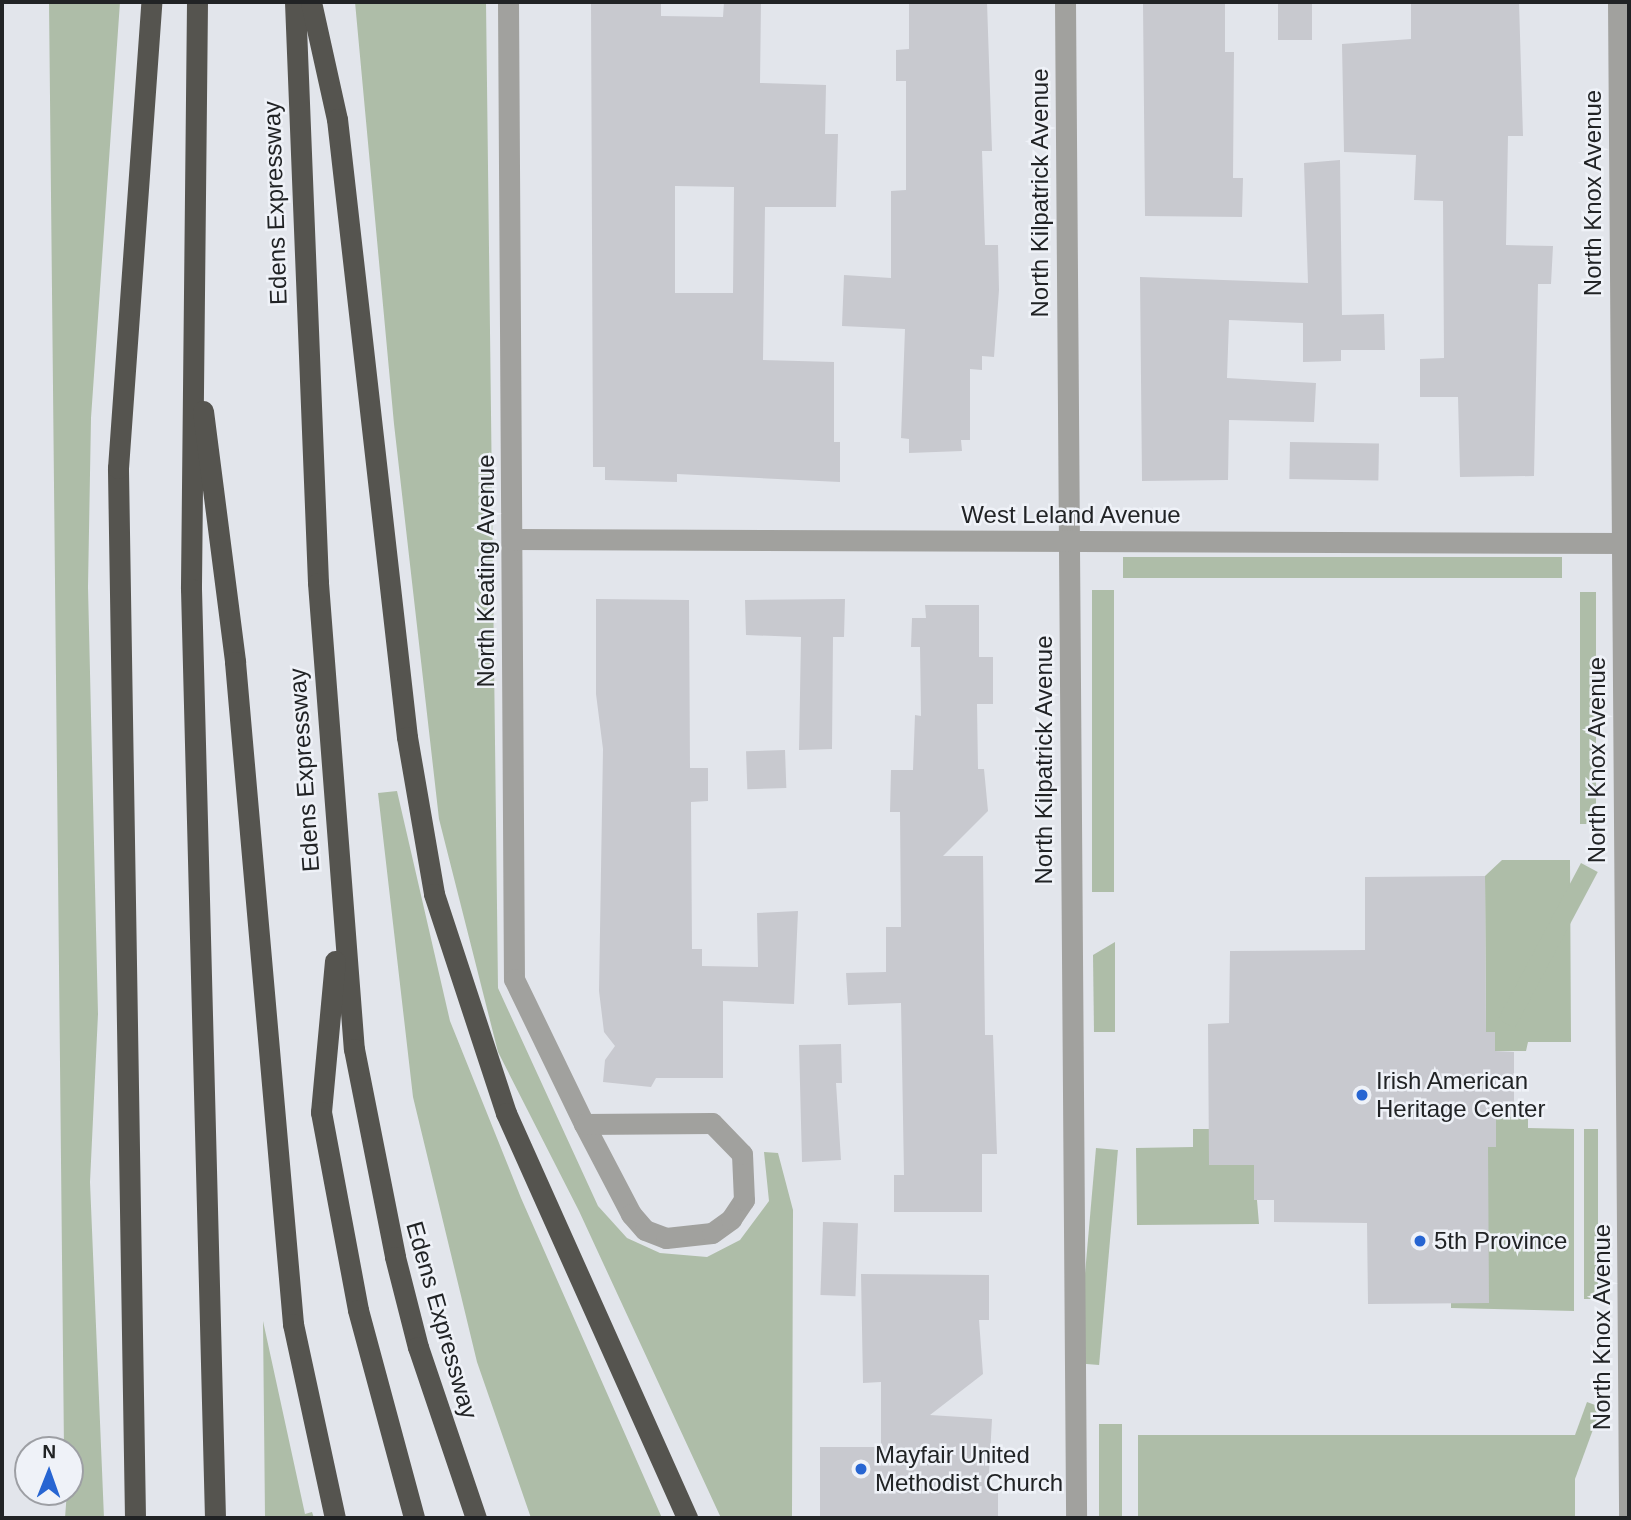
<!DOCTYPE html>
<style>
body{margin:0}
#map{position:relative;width:1631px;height:1520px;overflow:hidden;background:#e2e5eb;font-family:Helvetica,sans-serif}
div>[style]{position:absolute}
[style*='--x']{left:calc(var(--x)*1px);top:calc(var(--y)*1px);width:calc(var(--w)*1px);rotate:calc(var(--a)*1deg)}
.green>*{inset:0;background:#aebda8;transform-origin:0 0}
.building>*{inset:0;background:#c8c9cf;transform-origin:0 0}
.minor>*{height:21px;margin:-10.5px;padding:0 10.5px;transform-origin:10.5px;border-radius:10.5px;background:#a1a19e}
.highway>*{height:21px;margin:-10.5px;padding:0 10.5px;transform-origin:10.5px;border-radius:10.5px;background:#55544f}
.dots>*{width:19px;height:19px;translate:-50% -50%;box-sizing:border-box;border:4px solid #eff2f8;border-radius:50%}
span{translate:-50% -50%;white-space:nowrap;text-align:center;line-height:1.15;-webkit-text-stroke:5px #eff2f8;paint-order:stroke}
.street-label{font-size:24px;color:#212325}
.poi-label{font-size:24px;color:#212325}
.left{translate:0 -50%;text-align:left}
.frame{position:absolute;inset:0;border:4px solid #212325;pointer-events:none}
.north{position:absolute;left:14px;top:1436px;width:70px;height:70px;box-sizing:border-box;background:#eff2f8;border:2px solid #9d9fa4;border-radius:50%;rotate:1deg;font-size:19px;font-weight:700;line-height:28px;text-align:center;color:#212325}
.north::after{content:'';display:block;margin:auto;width:24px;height:32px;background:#2765d2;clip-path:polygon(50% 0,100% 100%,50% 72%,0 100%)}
</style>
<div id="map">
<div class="green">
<div style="clip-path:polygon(49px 2px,120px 2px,91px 418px,88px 587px,98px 1014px,90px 1182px,104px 1518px,65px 1518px,70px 1450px,64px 1450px)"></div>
<div style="clip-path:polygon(355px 2px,486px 2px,498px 988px,598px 1206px,627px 1238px,660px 1253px,707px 1257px,740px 1240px,769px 1201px,764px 1152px,778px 1153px,793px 1210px,792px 1518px,721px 1518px,579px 1211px,498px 1052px,439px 819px,394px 424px)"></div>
<div style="left:1562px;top:557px;width:21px;height:439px;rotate:90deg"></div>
<div style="left:1092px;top:590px;width:22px;height:302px"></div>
<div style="left:1580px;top:592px;width:16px;height:232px"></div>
<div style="clip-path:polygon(397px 791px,450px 1021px,521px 1198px,662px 1518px,531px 1518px,477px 1362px,413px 1097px,378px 793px)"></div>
<div style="clip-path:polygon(1502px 860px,1570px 860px,1571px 1042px,1528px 1042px,1526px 1051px,1495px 1051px,1495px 1032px,1486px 1032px,1485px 876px)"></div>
<div style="left:1581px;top:863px;width:19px;height:177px;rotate:28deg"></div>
<div style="clip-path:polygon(1115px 942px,1115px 1032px,1094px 1032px,1093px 955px)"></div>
<div style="clip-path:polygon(1496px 1117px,1528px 1117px,1528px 1128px,1574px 1129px,1574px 1311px,1451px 1308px,1451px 1303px,1488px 1303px,1488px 1147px)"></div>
<div style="clip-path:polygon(1193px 1129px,1209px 1129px,1210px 1165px,1254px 1165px,1259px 1224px,1137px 1225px,1136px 1148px,1193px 1147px)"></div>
<div style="left:1584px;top:1129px;width:14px;height:170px"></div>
<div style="left:1096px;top:1148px;width:22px;height:216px;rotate:5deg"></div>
<div style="clip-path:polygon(263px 1321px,305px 1514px,312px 1512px,314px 1518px,265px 1518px)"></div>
<div style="left:1587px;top:1402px;width:15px;height:116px;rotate:20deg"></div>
<div style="left:1122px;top:1424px;width:94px;height:23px;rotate:90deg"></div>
<div style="left:1138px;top:1435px;width:437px;height:83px"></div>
</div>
<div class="building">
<div style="clip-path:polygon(evenodd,591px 2px,661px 2px,661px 16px,723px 17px,724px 2px,761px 2px,760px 83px,826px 85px,825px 134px,838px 134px,836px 207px,765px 207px,763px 360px,834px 362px,834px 442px,840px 442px,840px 482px,677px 474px,677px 482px,605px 480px,605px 467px,593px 467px,591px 2px,675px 186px,734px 187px,733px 293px,675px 293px,675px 186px)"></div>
<div style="clip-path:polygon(909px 2px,987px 2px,992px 151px,982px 151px,985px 245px,998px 245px,999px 290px,994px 357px,982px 356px,982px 370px,970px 369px,970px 440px,961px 440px,962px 451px,909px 453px,909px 439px,901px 438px,905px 329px,842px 326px,844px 275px,891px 278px,891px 191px,906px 190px,906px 81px,896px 81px,896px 50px,909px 49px)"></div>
<div style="clip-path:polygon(1411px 2px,1519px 2px,1523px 136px,1508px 136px,1506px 245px,1553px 246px,1551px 284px,1538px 284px,1534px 476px,1460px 477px,1458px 397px,1420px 397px,1420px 359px,1444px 358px,1443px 201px,1414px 200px,1416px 155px,1344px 152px,1342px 44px,1411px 39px)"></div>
<div style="clip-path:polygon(1143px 4px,1225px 4px,1225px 52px,1234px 52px,1233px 178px,1243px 178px,1242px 217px,1145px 216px)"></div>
<div style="left:1278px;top:4px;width:34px;height:36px"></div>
<div style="clip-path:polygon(1340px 160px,1342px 315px,1384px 314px,1385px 350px,1341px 350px,1341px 361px,1303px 362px,1303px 323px,1229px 320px,1227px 378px,1316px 383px,1314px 422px,1229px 420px,1228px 480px,1142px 481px,1140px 277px,1308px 283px,1304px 163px)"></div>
<div style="left:1290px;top:442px;width:89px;height:37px;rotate:1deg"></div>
<div style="clip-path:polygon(596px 599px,689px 600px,690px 768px,708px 768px,708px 801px,691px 802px,692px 949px,702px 949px,702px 966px,758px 967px,757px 913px,798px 911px,794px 1004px,723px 1001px,723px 1078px,656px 1078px,651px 1087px,603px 1082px,605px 1060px,615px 1046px,604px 1032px,599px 991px,603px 749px,596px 694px)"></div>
<div style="clip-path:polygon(845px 599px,844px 637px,833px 637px,832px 749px,799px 750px,801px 637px,746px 635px,745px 600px)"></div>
<div style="clip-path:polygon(925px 605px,979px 605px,979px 657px,993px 657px,993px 704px,977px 704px,978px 769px,984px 769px,988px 811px,943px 856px,983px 856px,985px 1035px,993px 1035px,997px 1154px,982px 1154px,982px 1212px,894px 1212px,894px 1175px,904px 1175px,901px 1003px,848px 1005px,846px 973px,886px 972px,886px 927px,901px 927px,900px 812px,890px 812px,891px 770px,913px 770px,915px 715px,921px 716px,920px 647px,911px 647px,912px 618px,926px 618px)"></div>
<div style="left:785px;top:750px;width:38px;height:39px;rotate:88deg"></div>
<div style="clip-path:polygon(1485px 876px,1486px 1032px,1495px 1032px,1495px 1051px,1514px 1052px,1514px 1117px,1496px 1117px,1496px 1147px,1488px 1147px,1489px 1303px,1368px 1304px,1367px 1223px,1274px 1222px,1274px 1200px,1254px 1200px,1254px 1165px,1209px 1165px,1208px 1024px,1229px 1023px,1230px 951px,1365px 950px,1365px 877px)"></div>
<div style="clip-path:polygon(841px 1044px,842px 1083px,836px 1083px,841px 1160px,802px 1162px,799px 1045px)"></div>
<div style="left:823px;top:1222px;width:35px;height:73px;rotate:2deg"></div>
<div style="clip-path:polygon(861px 1274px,989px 1275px,989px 1320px,979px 1320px,983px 1374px,930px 1415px,992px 1419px,988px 1491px,998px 1491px,998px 1518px,820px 1518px,820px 1447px,881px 1447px,881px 1382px,863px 1383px)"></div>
</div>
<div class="minor">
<div style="--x:508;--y:2;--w:977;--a:89.65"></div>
<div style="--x:514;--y:979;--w:161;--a:64.2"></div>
<div style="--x:584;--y:1124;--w:102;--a:62.4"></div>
<div style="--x:631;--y:1214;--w:21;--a:49"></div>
<div style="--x:645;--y:1230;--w:22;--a:21"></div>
<div style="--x:666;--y:1238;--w:46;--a:-6.2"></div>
<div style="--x:712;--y:1233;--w:24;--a:-36"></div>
<div style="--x:731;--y:1219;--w:23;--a:-56"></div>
<div style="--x:744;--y:1200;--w:46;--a:-92.5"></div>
<div style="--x:742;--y:1154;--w:43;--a:-134.1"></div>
<div style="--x:712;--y:1123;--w:128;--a:179.6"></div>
<div style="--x:1065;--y:2;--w:1516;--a:89.58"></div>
<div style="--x:1618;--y:2;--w:1516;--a:89.58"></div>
<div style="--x:512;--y:539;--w:1117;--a:0.21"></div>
</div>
<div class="highway">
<div style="--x:197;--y:2;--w:587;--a:90.59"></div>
<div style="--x:191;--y:589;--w:929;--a:88.52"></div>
<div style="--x:295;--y:2;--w:581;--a:87.73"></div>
<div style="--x:318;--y:583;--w:467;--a:85.6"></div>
<div style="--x:354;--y:1049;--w:212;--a:78.8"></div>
<div style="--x:395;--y:1257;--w:93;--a:75.7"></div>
<div style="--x:418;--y:1347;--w:181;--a:71.3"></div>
<div style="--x:311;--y:2;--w:120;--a:77.5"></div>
<div style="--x:337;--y:119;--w:622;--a:83.54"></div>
<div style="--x:407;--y:737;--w:159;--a:80.2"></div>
<div style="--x:434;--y:894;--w:231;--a:71.8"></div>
<div style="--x:506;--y:1113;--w:444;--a:65.9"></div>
<div style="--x:203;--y:411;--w:253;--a:82.7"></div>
<div style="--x:235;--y:662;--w:665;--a:84.99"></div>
<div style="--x:293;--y:1324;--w:198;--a:77.8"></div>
<div style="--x:335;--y:961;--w:152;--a:95.3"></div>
<div style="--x:321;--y:1112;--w:201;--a:79.4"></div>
<div style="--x:358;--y:1310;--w:215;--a:74.9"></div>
<div style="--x:135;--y:1518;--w:1050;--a:-90.93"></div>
<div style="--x:118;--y:468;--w:467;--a:-85.9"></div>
</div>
<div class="dots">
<div style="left:1362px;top:1095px;background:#2765d2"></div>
<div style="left:1420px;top:1241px;background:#2765d2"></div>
<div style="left:861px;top:1469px;background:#2765d2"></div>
</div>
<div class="street-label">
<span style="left:1040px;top:193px;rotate:-90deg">North Kilpatrick Avenue</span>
<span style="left:1593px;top:193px;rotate:-90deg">North Knox Avenue</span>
<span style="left:275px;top:203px;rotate:-92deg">Edens Expressway</span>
<span style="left:1071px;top:515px">West Leland Avenue</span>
<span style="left:486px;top:571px;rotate:-90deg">North Keating Avenue</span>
<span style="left:1044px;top:760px;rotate:-90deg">North Kilpatrick Avenue</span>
<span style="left:1597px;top:760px;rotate:-90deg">North Knox Avenue</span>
<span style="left:304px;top:770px;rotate:-94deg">Edens Expressway</span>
<span style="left:442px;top:1320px;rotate:74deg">Edens Expressway</span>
<span style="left:1602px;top:1327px;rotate:-90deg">North Knox Avenue</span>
</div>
<div class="poi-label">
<span class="left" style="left:1376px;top:1095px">Irish American<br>Heritage Center</span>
<span class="left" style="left:1434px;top:1241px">5th Province</span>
<span class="left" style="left:875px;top:1469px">Mayfair United<br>Methodist Church</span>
</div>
<div class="frame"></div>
<div class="north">N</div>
</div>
